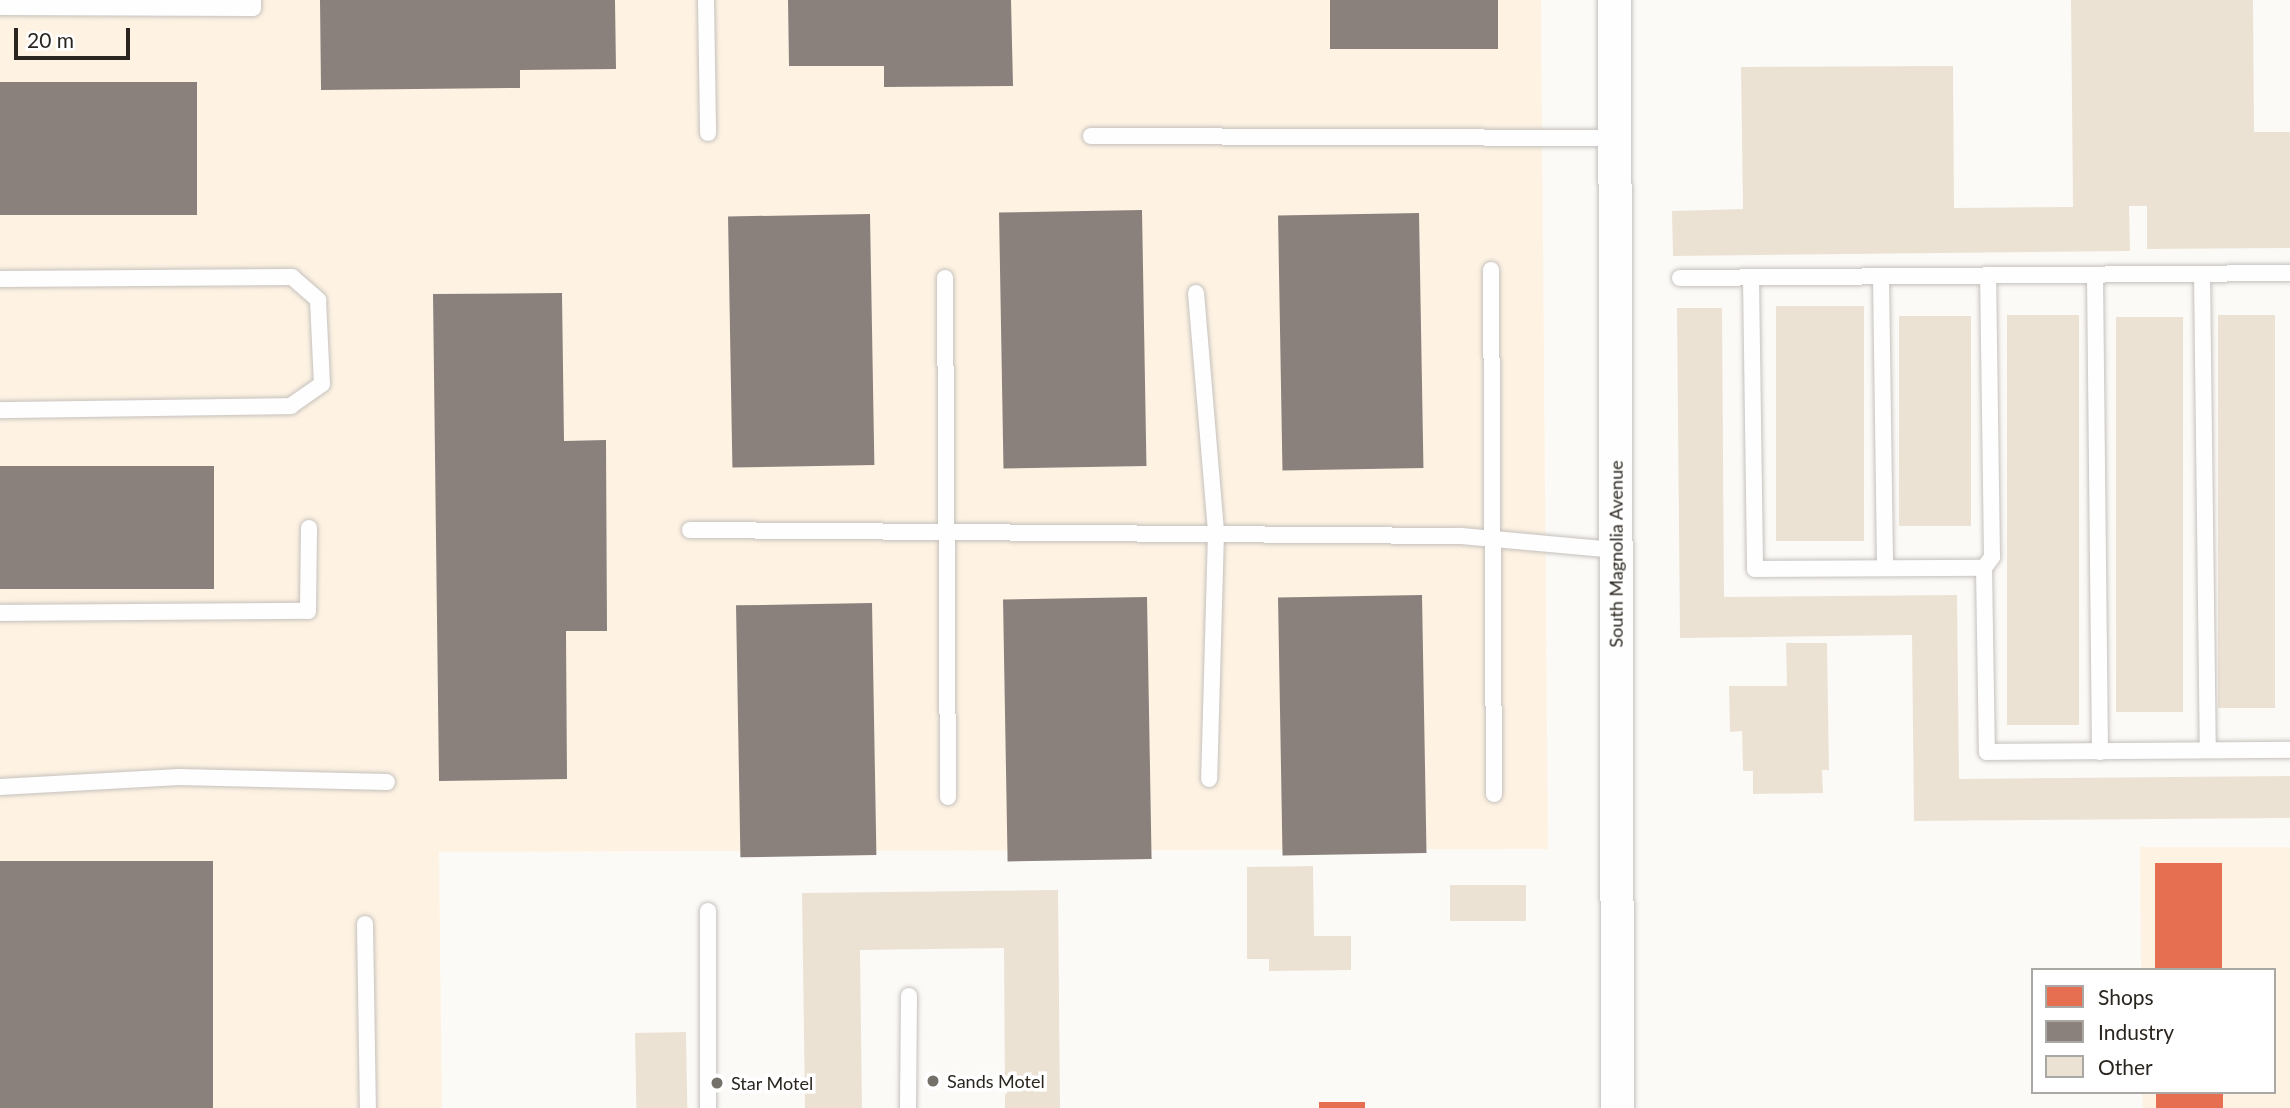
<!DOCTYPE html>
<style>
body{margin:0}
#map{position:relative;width:2290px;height:1108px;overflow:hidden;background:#fcfaf7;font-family:Lato,sans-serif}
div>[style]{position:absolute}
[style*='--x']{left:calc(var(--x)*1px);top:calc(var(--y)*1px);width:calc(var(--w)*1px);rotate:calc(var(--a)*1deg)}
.built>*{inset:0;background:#fef3e3}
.shops>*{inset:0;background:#e76f51;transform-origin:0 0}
.industry>*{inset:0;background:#8a817c;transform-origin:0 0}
.building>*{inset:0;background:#ebe2d4;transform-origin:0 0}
.roads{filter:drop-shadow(0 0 2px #c5c1bd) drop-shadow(0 0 2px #c5c1bd)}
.service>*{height:16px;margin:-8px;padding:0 8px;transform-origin:8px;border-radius:8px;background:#fffefe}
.minor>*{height:33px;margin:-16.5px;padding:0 16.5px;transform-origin:16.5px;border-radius:16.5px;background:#fffefe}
.dots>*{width:19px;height:19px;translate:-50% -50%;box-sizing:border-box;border:4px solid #fff;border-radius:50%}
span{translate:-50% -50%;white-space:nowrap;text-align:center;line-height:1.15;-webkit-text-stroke:7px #fff;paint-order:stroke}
.street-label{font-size:18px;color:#2a251e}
.poi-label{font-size:18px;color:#2a251e}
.left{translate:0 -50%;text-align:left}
.legend{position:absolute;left:2031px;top:968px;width:245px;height:126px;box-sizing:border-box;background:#fff;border:2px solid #aaa8a5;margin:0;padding:9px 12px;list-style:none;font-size:21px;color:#2a251e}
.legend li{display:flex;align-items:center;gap:14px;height:35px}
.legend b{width:35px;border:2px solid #aaa8a5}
.scale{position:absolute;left:14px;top:28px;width:116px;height:32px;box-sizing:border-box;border:4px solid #2a251e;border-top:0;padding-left:9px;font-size:21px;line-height:24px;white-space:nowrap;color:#2a251e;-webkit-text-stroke:5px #fff;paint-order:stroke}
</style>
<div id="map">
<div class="built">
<div style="clip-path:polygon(0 0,1541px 0,1548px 849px,439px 852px,442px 1108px,0 1108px)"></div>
<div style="clip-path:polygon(2140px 847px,2290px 847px,2290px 1108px,2143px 1108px,2142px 1092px,2274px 1092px,2274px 970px,2141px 970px)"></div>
</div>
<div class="shops">
<div style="left:2155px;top:863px;width:67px;height:107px"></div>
<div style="left:2156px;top:1092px;width:67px;height:16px"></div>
<div style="left:1319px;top:1102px;width:46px;height:6px"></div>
</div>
<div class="industry">
<div style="clip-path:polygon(320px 0,615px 0,616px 69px,520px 70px,520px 88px,321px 90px)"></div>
<div style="clip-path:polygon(788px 0,1011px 0,1013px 86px,884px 87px,884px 66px,789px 66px)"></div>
<div style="left:1330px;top:0;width:168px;height:49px"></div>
<div style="left:197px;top:82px;width:133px;height:197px;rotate:90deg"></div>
<div style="left:1142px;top:210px;width:256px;height:143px;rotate:89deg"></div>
<div style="left:1419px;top:213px;width:255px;height:141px;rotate:89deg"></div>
<div style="left:870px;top:214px;width:251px;height:142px;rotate:89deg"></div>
<div style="clip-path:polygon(562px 293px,564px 441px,606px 440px,607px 631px,566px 631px,567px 779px,439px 781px,433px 294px)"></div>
<div style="left:214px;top:466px;width:123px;height:214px;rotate:90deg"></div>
<div style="left:1422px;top:595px;width:258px;height:144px;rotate:89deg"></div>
<div style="left:1147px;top:597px;width:262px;height:144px;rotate:89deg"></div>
<div style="left:872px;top:603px;width:252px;height:136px;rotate:89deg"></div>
<div style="left:213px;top:861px;width:247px;height:213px;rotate:90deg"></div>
</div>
<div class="building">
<div style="clip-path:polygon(2071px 0,2253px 0,2254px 132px,2290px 132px,2290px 248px,2147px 249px,2147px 206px,2129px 206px,2130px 251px,1673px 256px,1672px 211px,1743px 209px,1741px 67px,1953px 66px,1954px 208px,2073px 207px)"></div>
<div style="left:1776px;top:306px;width:88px;height:235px"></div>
<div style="clip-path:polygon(1677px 308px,1722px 308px,1724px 597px,1957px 595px,1959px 779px,2290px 776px,2290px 818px,1914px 821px,1912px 635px,1680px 638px)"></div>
<div style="left:2079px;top:315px;width:410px;height:72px;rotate:90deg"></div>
<div style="left:2218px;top:315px;width:57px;height:393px"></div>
<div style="left:1971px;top:316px;width:210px;height:72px;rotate:90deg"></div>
<div style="left:2116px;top:317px;width:67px;height:395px"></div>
<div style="clip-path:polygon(1786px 643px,1827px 643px,1829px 770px,1822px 770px,1823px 793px,1753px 794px,1753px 771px,1743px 771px,1742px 731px,1730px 732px,1729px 686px,1787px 686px)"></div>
<div style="clip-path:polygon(1313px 866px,1314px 936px,1351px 936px,1351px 970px,1269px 971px,1269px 959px,1247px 959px,1247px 867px)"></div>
<div style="left:1526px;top:885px;width:36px;height:76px;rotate:90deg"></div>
<div style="clip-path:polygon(1058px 890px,1060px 1108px,1005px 1108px,1004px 948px,860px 950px,862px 1108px,805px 1108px,802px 893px)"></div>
<div style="left:686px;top:1032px;width:76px;height:51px;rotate:89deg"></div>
</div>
<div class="roads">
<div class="service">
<div style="--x:706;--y:0;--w:133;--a:89.1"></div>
<div style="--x:0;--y:7;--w:253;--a:0.2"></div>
<div style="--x:253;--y:8;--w:8;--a:-90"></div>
<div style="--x:1091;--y:136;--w:524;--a:0.22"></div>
<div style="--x:1491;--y:270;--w:524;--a:89.67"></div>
<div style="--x:2202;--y:274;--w:476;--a:89.3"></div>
<div style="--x:2095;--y:275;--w:477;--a:89.4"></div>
<div style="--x:1881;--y:277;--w:291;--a:89.2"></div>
<div style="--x:945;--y:278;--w:519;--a:89.67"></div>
<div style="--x:1680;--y:278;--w:610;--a:-0.47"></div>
<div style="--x:1751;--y:278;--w:291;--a:89.2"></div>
<div style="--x:1755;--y:569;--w:229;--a:-0.3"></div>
<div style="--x:1984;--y:568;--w:184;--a:89.1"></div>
<div style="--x:1987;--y:752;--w:303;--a:-0.4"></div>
<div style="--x:0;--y:279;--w:292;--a:-0.4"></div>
<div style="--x:292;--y:277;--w:35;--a:41"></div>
<div style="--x:318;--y:300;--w:84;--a:87.3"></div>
<div style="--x:322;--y:384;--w:38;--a:145"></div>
<div style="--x:291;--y:406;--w:291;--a:179.2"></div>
<div style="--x:1196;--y:293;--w:241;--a:85.2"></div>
<div style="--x:1216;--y:533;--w:246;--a:91.6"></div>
<div style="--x:690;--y:530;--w:771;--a:0.45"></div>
<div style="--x:1461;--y:536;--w:156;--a:5.2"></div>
<div style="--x:1984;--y:568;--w:14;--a:-54"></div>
<div style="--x:1992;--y:557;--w:281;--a:-90.8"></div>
<div style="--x:0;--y:613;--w:308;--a:-0.4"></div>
<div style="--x:308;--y:611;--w:83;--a:-89.3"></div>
<div style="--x:0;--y:787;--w:179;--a:-3.2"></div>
<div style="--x:179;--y:777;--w:208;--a:1.4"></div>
<div style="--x:365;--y:924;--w:184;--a:89.1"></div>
<div style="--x:708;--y:1108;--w:197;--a:-90"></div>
<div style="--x:908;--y:1108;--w:112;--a:-89.5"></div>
</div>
<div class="minor">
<div style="--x:1614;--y:0;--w:1108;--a:89.84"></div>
</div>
</div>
<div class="dots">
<div style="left:933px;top:1081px;background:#74706a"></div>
<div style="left:717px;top:1083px;background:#74706a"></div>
</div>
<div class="street-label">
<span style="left:1616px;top:554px;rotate:-90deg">South Magnolia Avenue</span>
</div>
<div class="poi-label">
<span class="left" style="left:947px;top:1081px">Sands Motel</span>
<span class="left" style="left:731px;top:1083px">Star Motel</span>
</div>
<ul class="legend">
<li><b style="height:19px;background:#e76f51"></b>Shops</li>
<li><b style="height:19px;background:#8a817c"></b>Industry</li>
<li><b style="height:19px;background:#ebe2d4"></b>Other</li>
</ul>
<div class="scale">20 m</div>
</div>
